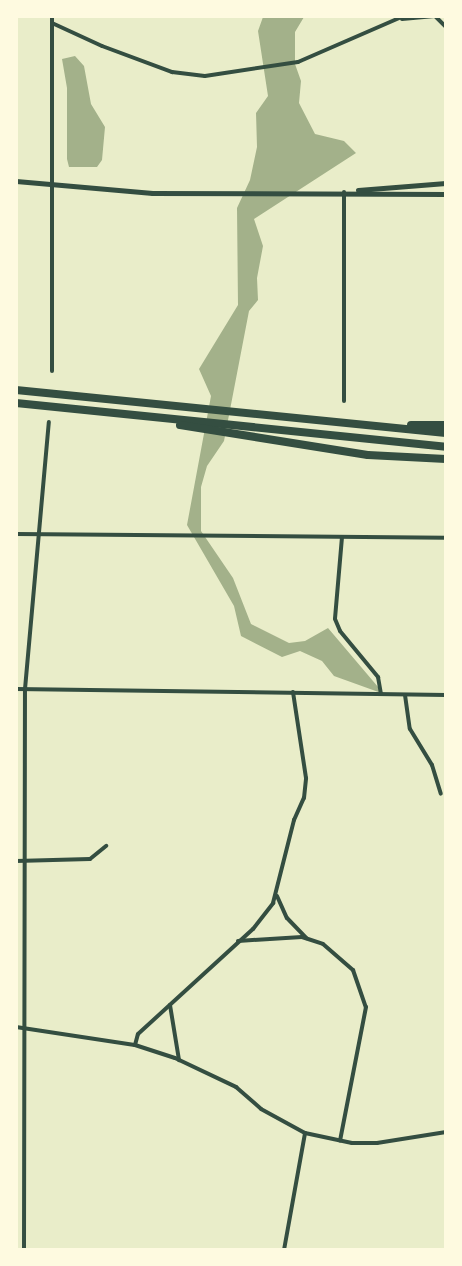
<!DOCTYPE html>
<style>
body{margin:0}
#map{position:relative;width:462px;height:1266px;overflow:hidden;background:#e9edc9;font-family:Spectral,serif}
div>[style]{position:absolute}
[style*='--x']{left:calc(var(--x)*1px);top:calc(var(--y)*1px);width:calc(var(--w)*1px);rotate:calc(var(--a)*1deg)}
.water>*{inset:0;background:#a3b18a}
.minor>*{height:4px;margin:-2px;padding:0 2px;transform-origin:2px;border-radius:2px;background:#344e41}
.tertiary>*{height:5px;margin:-2.5px;padding:0 2.5px;transform-origin:2.5px;border-radius:2.5px;background:#344e41}
.motorway>*{height:8px;margin:-4px;padding:0 4px;transform-origin:4px;border-radius:4px;background:#344e41}
span{translate:-50% -50%;white-space:nowrap;text-align:center;line-height:1.15;-webkit-text-stroke:5px #fefae0;paint-order:stroke}
.frame{position:absolute;inset:0;border:18px solid #fefae0;pointer-events:none}
</style>
<div id="map">
<div class="water">
<div style="clip-path:polygon(263px 17px,304px 17px,295px 32px,295px 64px,301px 81px,299px 103px,315px 134px,344px 141px,356px 153px,254px 219px,263px 246px,257px 278px,258px 300px,249px 311px,224px 441px,207px 466px,201px 487px,201px 531px,233px 578px,251px 624px,289px 643px,305px 641px,328px 628px,384px 694px,334px 676px,322px 661px,300px 651px,282px 657px,241px 636px,234px 606px,187px 525px,211px 396px,199px 369px,238px 305px,237px 208px,250px 180px,257px 147px,256px 113px,268px 96px,258px 31px)"></div>
<div style="clip-path:polygon(75px 56px,84px 66px,91px 104px,105px 127px,102px 160px,97px 167px,69px 167px,67px 159px,67px 88px,62px 59px)"></div>
</div>
<div class="minor">
<div style="--x:435;--y:16;--w:16;--a:45"></div>
<div style="--x:402;--y:19;--w:33;--a:-5"></div>
<div style="--x:52;--y:23;--w:55;--a:24.7"></div>
<div style="--x:102;--y:46;--w:75;--a:20.4"></div>
<div style="--x:172;--y:72;--w:33;--a:7"></div>
<div style="--x:205;--y:76;--w:94;--a:-8.6"></div>
<div style="--x:298;--y:62;--w:116;--a:-23.5"></div>
<div style="--x:52;--y:371;--w:355;--a:-90"></div>
<div style="--x:344;--y:401;--w:209;--a:-90"></div>
<div style="--x:16;--y:534;--w:430;--a:0.5"></div>
<div style="--x:342;--y:537;--w:82;--a:94.9"></div>
<div style="--x:335;--y:619;--w:13;--a:67"></div>
<div style="--x:340;--y:631;--w:60;--a:50.4"></div>
<div style="--x:378;--y:677;--w:17;--a:80"></div>
<div style="--x:16;--y:689;--w:430;--a:0.8"></div>
<div style="--x:405;--y:695;--w:34;--a:82"></div>
<div style="--x:410;--y:729;--w:42;--a:58.6"></div>
<div style="--x:432;--y:765;--w:30;--a:73"></div>
<div style="--x:16;--y:861;--w:74;--a:-1.5"></div>
<div style="--x:90;--y:859;--w:21;--a:-39"></div>
<div style="--x:277;--y:896;--w:24;--a:66"></div>
<div style="--x:287;--y:918;--w:28;--a:46"></div>
<div style="--x:238;--y:941;--w:64;--a:-3.6"></div>
<div style="--x:302;--y:937;--w:22;--a:18"></div>
<div style="--x:323;--y:944;--w:40;--a:41"></div>
<div style="--x:353;--y:970;--w:39;--a:71"></div>
<div style="--x:366;--y:1007;--w:136;--a:101"></div>
<div style="--x:170;--y:1005;--w:56;--a:80.7"></div>
<div style="--x:16;--y:1027;--w:120;--a:8.6"></div>
<div style="--x:135;--y:1045;--w:42;--a:18"></div>
<div style="--x:175;--y:1058;--w:68;--a:25.4"></div>
<div style="--x:236;--y:1087;--w:33;--a:41"></div>
<div style="--x:261;--y:1109;--w:50;--a:28.6"></div>
<div style="--x:305;--y:1133;--w:48;--a:12"></div>
<div style="--x:352;--y:1143;--w:25;--a:0"></div>
<div style="--x:377;--y:1143;--w:70;--a:-9.1"></div>
<div style="--x:135;--y:1045;--w:11;--a:-75"></div>
<div style="--x:138;--y:1034;--w:156;--a:-42.4"></div>
<div style="--x:253;--y:929;--w:33;--a:-52"></div>
<div style="--x:273;--y:903;--w:86;--a:-75.8"></div>
<div style="--x:294;--y:820;--w:24;--a:-66"></div>
<div style="--x:304;--y:798;--w:20;--a:-84"></div>
<div style="--x:306;--y:778;--w:87;--a:-98.6"></div>
<div style="--x:24;--y:1250;--w:561;--a:-89.9"></div>
<div style="--x:25;--y:689;--w:268;--a:-84.9"></div>
<div style="--x:284;--y:1250;--w:119;--a:-79.8"></div>
</div>
<div class="tertiary">
<div style="--x:16;--y:181;--w:137;--a:5"></div>
<div style="--x:152;--y:193;--w:294;--a:0.2"></div>
<div style="--x:358;--y:190;--w:88;--a:-4.5"></div>
</div>
<div class="motorway">
<div style="--x:16;--y:390;--w:432;--a:5.7"></div>
<div style="--x:16;--y:403;--w:432;--a:5.8"></div>
<div style="--x:180;--y:425;--w:190;--a:9.1"></div>
<div style="--x:368;--y:455;--w:78;--a:2.9"></div>
<div style="--x:411;--y:425;--w:35;--a:0"></div>
</div>
<div class="frame"></div>
</div>
